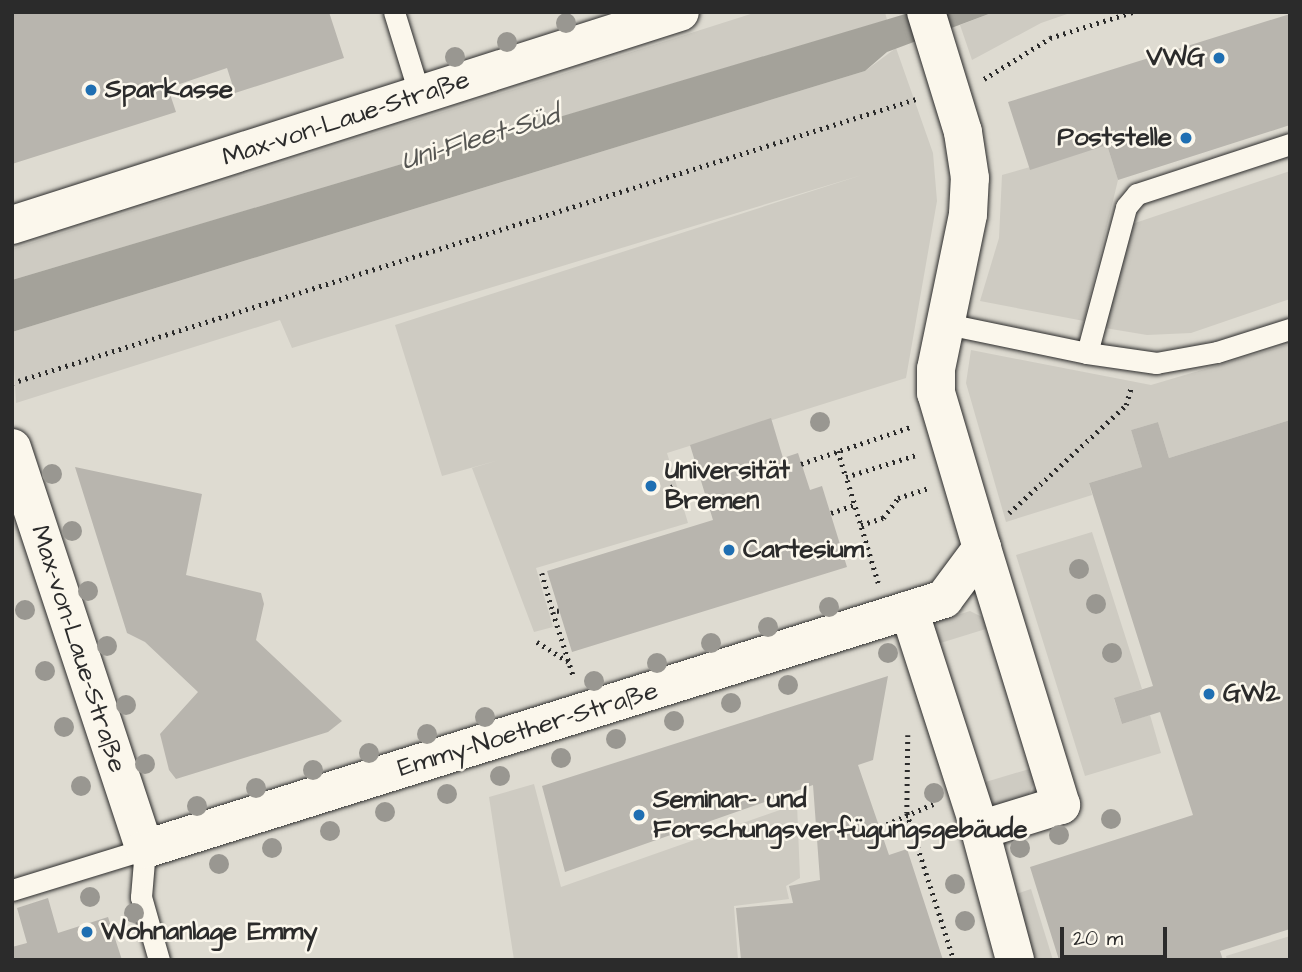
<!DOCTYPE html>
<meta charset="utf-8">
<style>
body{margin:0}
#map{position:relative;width:1302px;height:972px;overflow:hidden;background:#eeebe0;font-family:"Architects Daughter",sans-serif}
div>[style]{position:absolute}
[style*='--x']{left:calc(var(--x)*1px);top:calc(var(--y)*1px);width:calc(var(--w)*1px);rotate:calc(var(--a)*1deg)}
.built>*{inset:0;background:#dedbd1;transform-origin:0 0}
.green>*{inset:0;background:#cecbc2}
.water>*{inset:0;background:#a4a29a}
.building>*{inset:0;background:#b8b5ae}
.path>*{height:4.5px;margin-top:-2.25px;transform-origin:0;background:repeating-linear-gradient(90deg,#2b2b2b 0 2px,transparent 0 7px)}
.roads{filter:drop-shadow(0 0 2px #2b2b2b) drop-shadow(0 0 2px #2b2b2b)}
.service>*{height:21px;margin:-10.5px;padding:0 10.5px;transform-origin:10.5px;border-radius:10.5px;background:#fbf7ec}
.minor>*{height:38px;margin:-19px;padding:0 19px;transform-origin:19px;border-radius:19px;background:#fbf7ec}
.trees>*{width:20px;height:20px;margin:-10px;border-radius:50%;background:#999791}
.dots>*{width:19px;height:19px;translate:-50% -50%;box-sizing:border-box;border:4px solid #fbf7ec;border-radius:50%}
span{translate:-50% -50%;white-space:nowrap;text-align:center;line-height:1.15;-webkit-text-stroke:5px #fbf7ec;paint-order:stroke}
.poi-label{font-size:26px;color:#2b2b2b;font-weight:700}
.right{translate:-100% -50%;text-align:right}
.left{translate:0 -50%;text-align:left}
.street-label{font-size:26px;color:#2b2b2b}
.water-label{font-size:28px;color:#555552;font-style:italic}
.frame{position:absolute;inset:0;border:14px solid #2b2b2b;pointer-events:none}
.scale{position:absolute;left:1060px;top:927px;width:107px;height:32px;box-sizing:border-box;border:4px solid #2b2b2b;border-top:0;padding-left:9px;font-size:21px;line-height:24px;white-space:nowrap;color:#2b2b2b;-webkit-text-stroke:5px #fbf7ec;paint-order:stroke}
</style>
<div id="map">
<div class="built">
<div style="left:12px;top:12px;width:1278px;height:948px"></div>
</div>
<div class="green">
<div style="clip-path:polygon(757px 12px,885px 12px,887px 20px,12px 280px,12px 249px)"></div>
<div style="clip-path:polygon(994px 12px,1073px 12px,1041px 23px,972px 60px,960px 25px)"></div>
<div style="clip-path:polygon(896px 48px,933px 153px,937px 201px,906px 378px,667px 453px,688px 523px,536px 568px,553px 627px,534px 632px,472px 468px,499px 460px,442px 476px,395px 325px,862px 175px,292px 348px,280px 320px,16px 403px,12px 332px,865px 71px)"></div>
<div style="clip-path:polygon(1107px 145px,1118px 180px,1084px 321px,980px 301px,999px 238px,1002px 175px)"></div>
<div style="clip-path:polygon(1290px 171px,1290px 299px,1191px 333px,1147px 335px,1105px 328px,1132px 224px)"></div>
<div style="clip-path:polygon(1290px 344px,1290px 420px,1169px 458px,1158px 422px,1131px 430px,1142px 467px,1089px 483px,1092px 495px,1006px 522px,966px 383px,971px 350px,1151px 385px)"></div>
<div style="clip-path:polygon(1092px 532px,1142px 689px,1114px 699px,1122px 724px,1150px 715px,1161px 753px,1085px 776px,1016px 555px)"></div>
<div style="clip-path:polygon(970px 611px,986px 619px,989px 628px,934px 645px,930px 636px,939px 621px)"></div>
<div style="clip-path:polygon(1036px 767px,1036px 778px,1027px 798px,1001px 808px,992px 803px,979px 784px)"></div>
<div style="clip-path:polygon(534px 784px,561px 887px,797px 804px,800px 878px,786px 886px,789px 899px,734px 906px,738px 960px,514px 960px,489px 797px)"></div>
<div style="clip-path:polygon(1031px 889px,1053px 960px,1031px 960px,1013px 895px)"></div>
<div style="clip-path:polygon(1290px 936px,1290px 960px,1227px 960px,1226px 956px)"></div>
</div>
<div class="water">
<div style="clip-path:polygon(912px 12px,994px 12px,887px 52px,865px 71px,12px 332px,12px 280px)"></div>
</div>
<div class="building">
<div style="clip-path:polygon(12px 12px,329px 12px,344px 58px,235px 93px,227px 68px,168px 88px,176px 112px,12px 164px)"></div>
<div style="clip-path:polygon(1290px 14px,1290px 125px,1118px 180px,1107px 145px,1030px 170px,1008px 102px)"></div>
<div style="clip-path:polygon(771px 418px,783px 458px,798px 453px,810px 490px,822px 486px,847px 567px,572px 652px,547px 571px,713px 520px,690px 445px)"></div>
<div style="clip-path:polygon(1290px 420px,1290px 929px,1220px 951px,1223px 960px,1059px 960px,1030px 867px,1193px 815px,1160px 712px,1122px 724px,1114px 698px,1153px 686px,1089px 483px,1142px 467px,1131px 430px,1158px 422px,1169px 458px)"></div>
<div style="clip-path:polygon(75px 467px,202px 494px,186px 575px,261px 593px,264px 604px,256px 640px,342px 721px,328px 732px,176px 779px,169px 770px,160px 734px,198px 692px,145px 642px,127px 633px)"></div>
<div style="clip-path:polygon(888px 676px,873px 760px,858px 765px,889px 855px,907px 849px,943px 960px,741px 960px,736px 908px,793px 903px,789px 886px,820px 880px,813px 785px,565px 872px,542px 786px)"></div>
<div style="clip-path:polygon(48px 898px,58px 933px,108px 917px,122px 960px,12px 960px,12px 947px,27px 943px,17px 908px)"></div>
</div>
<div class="path">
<div style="--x:984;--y:79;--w:78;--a:-31.8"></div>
<div style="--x:1050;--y:38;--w:87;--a:-17.4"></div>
<div style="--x:12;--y:383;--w:948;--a:-17.44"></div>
<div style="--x:838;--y:451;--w:27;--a:73"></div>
<div style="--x:801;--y:464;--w:115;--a:-18.7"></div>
<div style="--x:671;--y:487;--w:5;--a:-22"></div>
<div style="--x:831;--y:513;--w:24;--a:-19"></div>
<div style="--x:1009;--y:513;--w:159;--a:-42.7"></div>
<div style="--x:1126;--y:405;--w:19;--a:-74"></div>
<div style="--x:861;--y:525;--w:23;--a:-18"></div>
<div style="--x:883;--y:518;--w:25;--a:-53"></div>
<div style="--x:898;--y:498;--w:32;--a:-18"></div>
<div style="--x:542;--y:573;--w:41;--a:74.2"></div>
<div style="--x:878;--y:583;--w:111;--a:-106.8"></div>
<div style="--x:846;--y:477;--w:73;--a:-17.4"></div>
<div style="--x:559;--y:611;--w:6;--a:171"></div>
<div style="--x:553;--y:612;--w:69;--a:72.3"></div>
<div style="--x:537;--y:642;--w:38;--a:32"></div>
<div style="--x:908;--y:735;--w:78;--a:90.7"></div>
<div style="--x:907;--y:813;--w:154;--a:72.3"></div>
<div style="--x:880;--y:827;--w:58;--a:-23.5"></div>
</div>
<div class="roads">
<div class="service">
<div style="--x:394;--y:12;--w:88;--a:72.8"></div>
<div style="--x:947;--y:324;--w:143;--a:11.7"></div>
<div style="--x:1087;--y:353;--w:70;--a:8.2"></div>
<div style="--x:1156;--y:363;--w:62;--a:-10.2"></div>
<div style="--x:1217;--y:352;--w:77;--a:-17.5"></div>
<div style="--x:1087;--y:353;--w:151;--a:-75"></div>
<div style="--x:1126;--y:207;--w:17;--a:-50"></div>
<div style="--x:1137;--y:194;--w:161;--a:-18.1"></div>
<div style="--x:12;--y:890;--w:139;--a:-17.1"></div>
<div style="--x:145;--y:849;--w:48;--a:94.8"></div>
<div style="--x:141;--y:897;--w:66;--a:74.1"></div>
</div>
<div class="minor">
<div style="--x:12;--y:225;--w:701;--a:-17.69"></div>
<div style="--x:12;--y:448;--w:422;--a:71.7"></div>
<div style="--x:145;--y:849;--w:837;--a:-17.37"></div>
<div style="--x:944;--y:599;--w:64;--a:-53.3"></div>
<div style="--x:982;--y:548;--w:162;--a:-106.5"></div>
<div style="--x:936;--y:393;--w:24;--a:-90"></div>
<div style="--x:936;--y:369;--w:158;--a:-78.3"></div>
<div style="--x:968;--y:214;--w:36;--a:-87"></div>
<div style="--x:970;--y:178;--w:47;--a:-98.7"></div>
<div style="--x:963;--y:132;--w:126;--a:-107.1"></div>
<div style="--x:909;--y:610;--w:231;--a:72.1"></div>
<div style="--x:980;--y:830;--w:135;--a:74.9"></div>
<div style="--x:980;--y:830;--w:85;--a:-17.2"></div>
<div style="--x:1061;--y:805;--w:269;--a:-107.1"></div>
</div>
</div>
<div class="trees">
<div style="left:566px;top:23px"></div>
<div style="left:507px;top:42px"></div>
<div style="left:455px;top:57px"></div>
<div style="left:820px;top:422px"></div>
<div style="left:52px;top:474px"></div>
<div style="left:72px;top:531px"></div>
<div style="left:1079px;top:569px"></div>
<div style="left:88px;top:591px"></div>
<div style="left:1096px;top:604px"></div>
<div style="left:829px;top:607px"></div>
<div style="left:25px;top:610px"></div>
<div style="left:768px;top:627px"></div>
<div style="left:711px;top:643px"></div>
<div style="left:107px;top:646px"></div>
<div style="left:888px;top:653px"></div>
<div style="left:1112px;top:653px"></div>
<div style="left:657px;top:663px"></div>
<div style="left:45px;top:671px"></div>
<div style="left:594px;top:681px"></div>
<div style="left:788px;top:685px"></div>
<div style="left:731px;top:703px"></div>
<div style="left:126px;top:705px"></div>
<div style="left:485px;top:717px"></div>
<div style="left:674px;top:721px"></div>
<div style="left:64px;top:727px"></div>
<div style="left:427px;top:734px"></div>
<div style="left:616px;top:739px"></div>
<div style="left:369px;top:753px"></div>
<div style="left:561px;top:758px"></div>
<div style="left:145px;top:764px"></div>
<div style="left:313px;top:770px"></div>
<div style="left:500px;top:776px"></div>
<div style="left:81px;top:786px"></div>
<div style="left:256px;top:788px"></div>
<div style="left:934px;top:793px"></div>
<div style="left:447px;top:794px"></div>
<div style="left:197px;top:806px"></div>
<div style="left:385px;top:812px"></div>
<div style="left:1111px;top:819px"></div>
<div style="left:330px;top:831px"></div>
<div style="left:1059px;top:835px"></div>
<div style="left:272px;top:848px"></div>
<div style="left:1020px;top:848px"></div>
<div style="left:219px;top:864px"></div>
<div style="left:955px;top:884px"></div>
<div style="left:90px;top:897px"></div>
<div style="left:134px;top:913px"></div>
<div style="left:965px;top:921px"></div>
</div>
<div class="dots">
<div style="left:1219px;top:58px;background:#1f6fb2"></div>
<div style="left:91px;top:90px;background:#1f6fb2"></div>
<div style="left:1186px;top:138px;background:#1f6fb2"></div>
<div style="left:651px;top:486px;background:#1f6fb2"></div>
<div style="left:729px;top:550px;background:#1f6fb2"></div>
<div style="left:1209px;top:694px;background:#1f6fb2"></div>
<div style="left:639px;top:815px;background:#1f6fb2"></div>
<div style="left:87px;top:932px;background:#1f6fb2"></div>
</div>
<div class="poi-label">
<span class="right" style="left:1205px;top:58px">VWG</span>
<span class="left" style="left:105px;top:90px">Sparkasse</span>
<span class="right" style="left:1172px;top:138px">Poststelle</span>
<span class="left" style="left:665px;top:486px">Universität<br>Bremen</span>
<span class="left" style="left:743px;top:550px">Cartesium</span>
<span class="left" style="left:1223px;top:694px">GW2</span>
<span class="left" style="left:653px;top:815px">Seminar- und<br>Forschungsverfügungsgebäude</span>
<span class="left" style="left:101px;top:932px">Wohnanlage Emmy</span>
</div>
<div class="street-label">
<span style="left:346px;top:119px;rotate:-18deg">Max-von-Laue-Straße</span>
<span style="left:78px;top:649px;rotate:72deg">Max-von-Laue-Straße</span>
<span style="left:528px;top:730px;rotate:-17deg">Emmy-Noether-Straße</span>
</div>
<div class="water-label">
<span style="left:480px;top:138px;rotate:-17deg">Uni-Fleet-Süd</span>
</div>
<div class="frame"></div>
<div class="scale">20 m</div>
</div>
